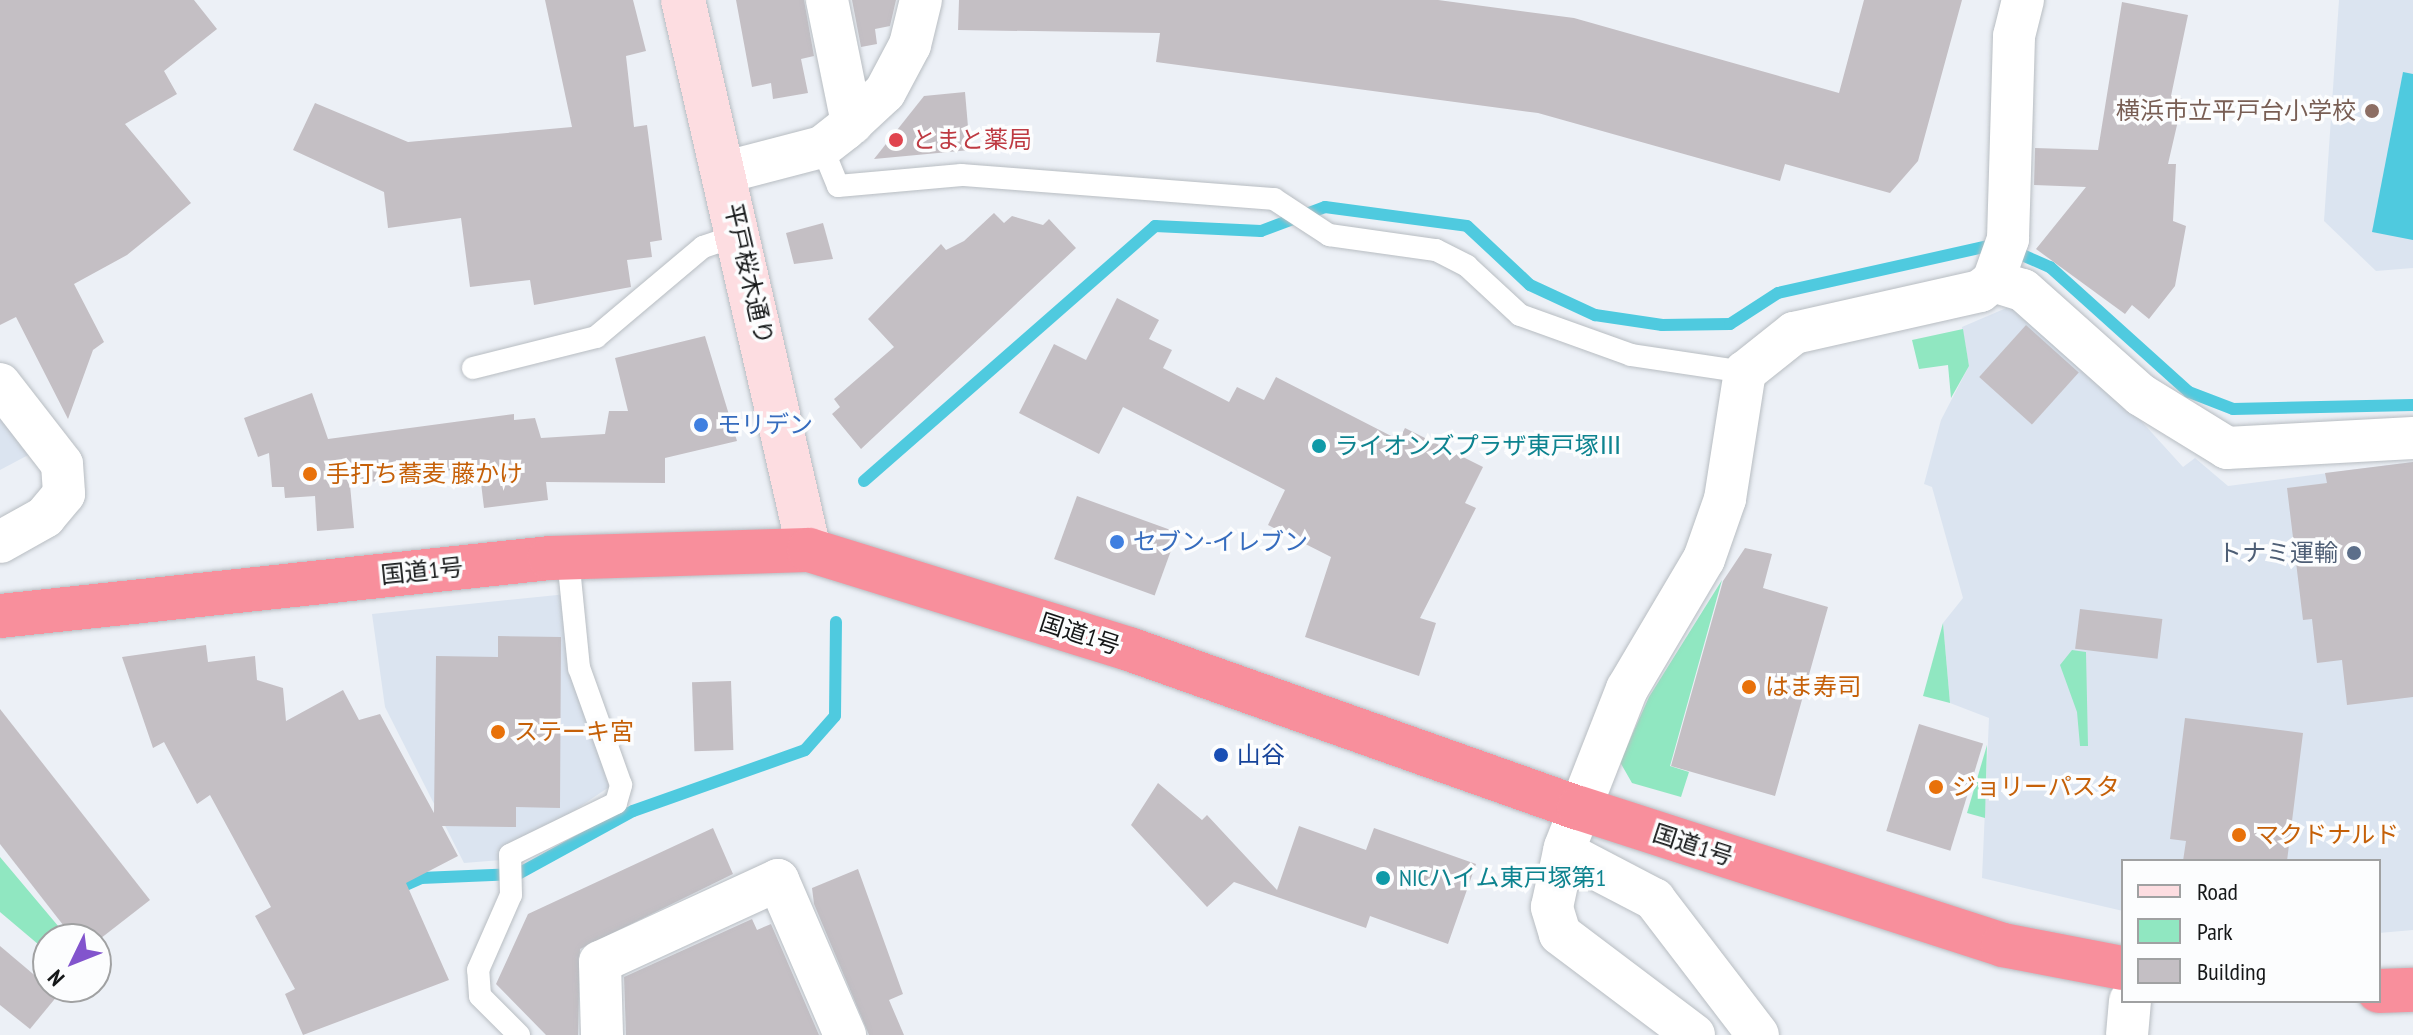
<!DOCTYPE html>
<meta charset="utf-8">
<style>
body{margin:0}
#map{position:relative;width:2413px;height:1035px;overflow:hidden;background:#ecf0f6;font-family:"PT Sans Narrow","Noto Sans JP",sans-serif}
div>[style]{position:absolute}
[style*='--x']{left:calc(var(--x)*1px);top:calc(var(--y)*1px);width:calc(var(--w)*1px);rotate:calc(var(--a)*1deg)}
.built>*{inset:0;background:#dbe4f0}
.green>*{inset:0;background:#90e7c1}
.water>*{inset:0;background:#4fcadf}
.stream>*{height:12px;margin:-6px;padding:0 6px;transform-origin:6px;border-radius:6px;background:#4fcadf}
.building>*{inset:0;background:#c4bfc4;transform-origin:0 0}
.roads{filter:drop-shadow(0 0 2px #b8bdc2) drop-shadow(0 0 2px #b8bdc2)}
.lane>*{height:22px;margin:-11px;padding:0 11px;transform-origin:11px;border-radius:11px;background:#fff}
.street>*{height:42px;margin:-21px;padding:0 21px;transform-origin:21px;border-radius:21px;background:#fff}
.secondary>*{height:44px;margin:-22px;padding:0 22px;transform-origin:22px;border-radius:22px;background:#fddde1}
.highway>*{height:44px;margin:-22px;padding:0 22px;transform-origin:22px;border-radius:22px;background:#f88f9c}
.dots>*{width:22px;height:22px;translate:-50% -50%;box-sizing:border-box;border:4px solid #fcfdfe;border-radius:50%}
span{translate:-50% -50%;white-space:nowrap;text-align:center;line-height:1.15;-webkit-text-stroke:7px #fcfdfe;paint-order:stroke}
.education-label{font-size:24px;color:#785e54}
.right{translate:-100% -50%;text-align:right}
.health-label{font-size:24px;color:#be3a42}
.left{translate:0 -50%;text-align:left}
.street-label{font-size:24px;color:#151718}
.shop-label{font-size:24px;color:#366cbe}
.culture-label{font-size:24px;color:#0d838f}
.food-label{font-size:24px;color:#c56008}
.service-label{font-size:24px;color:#4e5e75}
.transit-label{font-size:24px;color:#164399}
.legend{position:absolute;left:2121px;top:859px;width:260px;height:144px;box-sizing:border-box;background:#fcfdfe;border:2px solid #a0a1a2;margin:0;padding:10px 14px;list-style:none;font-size:24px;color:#151718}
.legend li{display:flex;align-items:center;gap:16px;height:40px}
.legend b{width:40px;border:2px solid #a0a1a2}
.north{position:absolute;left:32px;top:923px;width:80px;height:80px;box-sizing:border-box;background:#fcfdfe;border:2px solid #a0a1a2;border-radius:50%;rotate:227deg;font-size:22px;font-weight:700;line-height:32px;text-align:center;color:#151718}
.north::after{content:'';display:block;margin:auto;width:28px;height:36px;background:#8254cd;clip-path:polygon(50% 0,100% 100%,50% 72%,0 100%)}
</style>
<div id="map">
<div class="built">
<div style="clip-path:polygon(2339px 0,2413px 0,2413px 268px,2376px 271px,2324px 221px)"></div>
<div style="clip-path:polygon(2011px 306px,2083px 357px,2183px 467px,2195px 458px,2228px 486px,2413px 462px,2413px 930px,2379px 933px,2379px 861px,2123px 861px,2123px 911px,1982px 878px,1989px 718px,1950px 703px,1943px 623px,1963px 598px,1932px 487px,1924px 484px,1941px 420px,1969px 366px,1962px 327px)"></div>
<div style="clip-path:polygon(0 403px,32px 453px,0 470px)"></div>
<div style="clip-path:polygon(567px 594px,572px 666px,609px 787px,501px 860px,464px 863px,385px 707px,372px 614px)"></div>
</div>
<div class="green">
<div style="clip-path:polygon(1963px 329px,1969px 366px,1951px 398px,1948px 365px,1919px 369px,1912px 340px)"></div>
<div style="clip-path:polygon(1722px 580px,1670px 766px,1689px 772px,1681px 797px,1632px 783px,1620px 762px,1649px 697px)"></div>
<div style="clip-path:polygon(1943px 623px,1950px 703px,1923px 696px)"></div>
<div style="clip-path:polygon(2072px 650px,2086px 652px,2088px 746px,2080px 746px,2077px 712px,2060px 665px)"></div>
<div style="clip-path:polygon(1987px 745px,1985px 818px,1967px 813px)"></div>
<div style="clip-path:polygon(0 857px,64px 933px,48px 939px,45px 950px,0 912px)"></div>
</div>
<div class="water">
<div style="clip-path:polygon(2403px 72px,2413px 74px,2413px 240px,2372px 232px)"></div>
</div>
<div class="stream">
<div style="--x:864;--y:481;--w:387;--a:-41.2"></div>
<div style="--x:1155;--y:226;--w:106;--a:2.7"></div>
<div style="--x:1261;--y:231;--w:68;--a:-20.6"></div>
<div style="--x:1325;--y:207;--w:143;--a:7.6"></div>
<div style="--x:1467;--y:226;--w:86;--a:43.1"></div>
<div style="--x:1530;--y:285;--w:72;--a:24.8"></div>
<div style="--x:1595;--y:315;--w:68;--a:8.5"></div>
<div style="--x:1662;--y:325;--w:68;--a:-0.8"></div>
<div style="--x:1730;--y:324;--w:57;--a:-32.9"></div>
<div style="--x:1778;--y:293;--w:224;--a:-12.6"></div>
<div style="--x:1997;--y:244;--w:58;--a:23.5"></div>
<div style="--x:2050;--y:267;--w:187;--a:42"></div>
<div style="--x:2189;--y:392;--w:47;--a:21.1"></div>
<div style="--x:2233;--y:409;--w:180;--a:-1.3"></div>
<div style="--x:392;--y:891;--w:32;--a:-24"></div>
<div style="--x:421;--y:878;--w:97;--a:-2.4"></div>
<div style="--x:518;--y:874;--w:131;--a:-28.7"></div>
<div style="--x:633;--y:811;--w:182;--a:-19.5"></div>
<div style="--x:805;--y:750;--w:45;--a:-48.6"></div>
<div style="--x:835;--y:716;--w:94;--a:-89.4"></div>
</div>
<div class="building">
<div style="clip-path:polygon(0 0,194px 0,217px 29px,164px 71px,177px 94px,125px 124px,191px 203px,127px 255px,74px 284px,104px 342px,93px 350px,68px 419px,16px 317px,0 325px)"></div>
<div style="clip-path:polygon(545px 0,633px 0,646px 51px,626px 56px,634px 127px,647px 125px,662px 240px,650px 242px,652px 257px,627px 260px,631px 287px,534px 305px,530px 280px,470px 287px,461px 218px,388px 228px,384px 192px,293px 150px,315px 103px,408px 142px,572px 127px)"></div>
<div style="clip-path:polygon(736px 0,804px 0,814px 56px,801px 59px,808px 93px,773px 99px,771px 83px,752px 87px)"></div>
<div style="clip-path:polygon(852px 0,896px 0,890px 26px,875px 29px,877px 44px,861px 47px)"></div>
<div style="clip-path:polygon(959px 0,1438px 0,1574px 18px,1839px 93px,1864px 0,1962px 0,1918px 161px,1890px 193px,1785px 164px,1780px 181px,1538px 113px,1156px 62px,1160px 33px,958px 30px)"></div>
<div style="clip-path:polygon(2122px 2px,2188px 15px,2171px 96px,2183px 99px,2168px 164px,2176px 164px,2173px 221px,2186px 226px,2175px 286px,2149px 319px,2132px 305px,2125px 314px,2036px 249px,2086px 187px,2034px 185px,2035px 148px,2098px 150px)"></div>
<div style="clip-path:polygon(965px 92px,970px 150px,874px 159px,924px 96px)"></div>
<div style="clip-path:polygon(994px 213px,1004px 223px,1012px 216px,1043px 225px,1049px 219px,1076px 248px,861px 449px,832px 414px,840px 407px,834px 399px,894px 347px,868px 319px,941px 244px,946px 250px,964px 241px)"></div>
<div style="clip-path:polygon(823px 223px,833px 259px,794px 264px,786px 233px)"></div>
<div style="clip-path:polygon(1117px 298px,1159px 320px,1149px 339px,1172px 350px,1163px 368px,1229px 402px,1237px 387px,1264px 400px,1276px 377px,1399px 440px,1405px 428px,1483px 467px,1465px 503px,1476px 508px,1420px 618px,1436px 623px,1419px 676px,1305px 637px,1331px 557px,1268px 525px,1285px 490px,1123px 407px,1099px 454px,1019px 413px,1054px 344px,1086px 360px)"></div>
<div style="left:2026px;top:325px;width:71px;height:70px;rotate:42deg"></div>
<div style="clip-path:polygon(705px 336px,737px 441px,665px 458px,665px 483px,546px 482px,548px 500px,484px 508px,479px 466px,350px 485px,354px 528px,317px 531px,315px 496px,285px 498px,284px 487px,272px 487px,269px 453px,258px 457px,244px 418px,312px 393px,328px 439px,514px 414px,514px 420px,535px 418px,541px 438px,605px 434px,609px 411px,628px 411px,615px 358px)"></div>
<div style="clip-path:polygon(2413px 462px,2413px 697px,2347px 705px,2342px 660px,2317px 663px,2312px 619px,2303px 620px,2287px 488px,2327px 483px,2325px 473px)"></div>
<div style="left:1077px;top:496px;width:107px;height:67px;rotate:20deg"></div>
<div style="clip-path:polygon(1745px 548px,1772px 554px,1763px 588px,1828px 607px,1775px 796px,1671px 766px,1723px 581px)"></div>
<div style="left:2080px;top:609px;width:83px;height:40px;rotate:7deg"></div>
<div style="clip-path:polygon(498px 636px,561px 637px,560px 808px,516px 807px,516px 827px,442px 826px,458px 856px,406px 883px,449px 980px,303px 1035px,285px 994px,295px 989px,255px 916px,271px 907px,210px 795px,197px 804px,164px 742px,153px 748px,122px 657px,206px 645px,208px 662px,255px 656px,257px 680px,283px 688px,286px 721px,343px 690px,359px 720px,380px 714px,434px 813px,436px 656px,498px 657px)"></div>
<div style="left:731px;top:681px;width:69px;height:39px;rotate:88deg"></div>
<div style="clip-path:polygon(0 709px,150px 900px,96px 942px,74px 939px,0 844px)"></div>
<div style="clip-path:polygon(2185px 718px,2303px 733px,2287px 861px,2183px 861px,2186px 841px,2170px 839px)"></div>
<div style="left:1919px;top:724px;width:67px;height:112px;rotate:17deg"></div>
<div style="clip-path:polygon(1158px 783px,1202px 820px,1207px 815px,1277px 890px,1299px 826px,1366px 850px,1374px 828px,1476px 864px,1448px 944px,1370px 916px,1366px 928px,1234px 882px,1207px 907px,1131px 825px)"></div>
<div style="clip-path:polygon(713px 828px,733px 874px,580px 949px,578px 1035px,546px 1035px,496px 984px,528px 914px)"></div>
<div style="clip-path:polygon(858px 869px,903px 994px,889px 1000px,904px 1035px,869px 1035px,814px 904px,812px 888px)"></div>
<div style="clip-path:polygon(752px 919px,757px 930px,771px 924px,819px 1035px,626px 1035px,624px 977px)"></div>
<div style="clip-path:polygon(0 946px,58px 995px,30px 1029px,0 1005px)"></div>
</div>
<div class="roads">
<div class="lane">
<div style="--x:822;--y:147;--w:42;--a:67.7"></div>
<div style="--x:838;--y:186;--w:124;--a:-5.1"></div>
<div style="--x:962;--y:175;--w:313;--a:4.4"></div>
<div style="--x:1274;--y:199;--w:66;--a:33.2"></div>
<div style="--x:1329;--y:235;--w:108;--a:8"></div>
<div style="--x:1436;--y:250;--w:35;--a:27"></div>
<div style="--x:1467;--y:266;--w:72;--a:42.8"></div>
<div style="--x:1520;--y:315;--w:118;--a:19.8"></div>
<div style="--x:1631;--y:355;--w:115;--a:8.5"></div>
<div style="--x:473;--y:368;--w:127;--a:-14.1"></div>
<div style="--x:596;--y:337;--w:140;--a:-40.1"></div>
<div style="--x:703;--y:247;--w:39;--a:-19"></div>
<div style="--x:519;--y:1035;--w:55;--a:-135"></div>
<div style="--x:480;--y:996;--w:26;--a:-94"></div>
<div style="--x:478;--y:970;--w:82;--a:-66.3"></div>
<div style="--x:511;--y:895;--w:40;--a:-91.4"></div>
<div style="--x:510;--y:855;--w:118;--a:-26.1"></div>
<div style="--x:616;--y:803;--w:19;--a:-74"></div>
<div style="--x:621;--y:785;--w:124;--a:-109.7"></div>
<div style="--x:579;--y:668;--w:111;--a:-95.7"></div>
</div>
<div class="street">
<div style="--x:827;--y:0;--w:126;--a:78.5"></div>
<div style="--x:726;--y:172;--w:99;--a:-14.6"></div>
<div style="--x:822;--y:147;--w:29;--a:-38"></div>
<div style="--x:845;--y:129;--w:54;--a:-42.8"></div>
<div style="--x:885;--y:92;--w:53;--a:-62"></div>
<div style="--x:910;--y:45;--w:46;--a:-76.3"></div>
<div style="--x:1993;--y:281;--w:31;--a:17"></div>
<div style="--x:2023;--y:290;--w:158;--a:41.7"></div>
<div style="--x:2141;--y:395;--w:101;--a:31.6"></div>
<div style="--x:2227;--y:448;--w:186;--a:-3.1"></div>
<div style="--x:0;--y:384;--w:101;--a:52.2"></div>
<div style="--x:62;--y:464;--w:30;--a:86"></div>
<div style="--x:64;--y:494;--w:30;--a:130"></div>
<div style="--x:45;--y:517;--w:51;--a:150.9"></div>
<div style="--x:1564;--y:852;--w:102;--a:27.6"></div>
<div style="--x:1654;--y:899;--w:171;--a:52.6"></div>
<div style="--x:602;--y:1035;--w:73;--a:-91.6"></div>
<div style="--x:600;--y:962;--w:196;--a:-24.7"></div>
<div style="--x:778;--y:880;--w:169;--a:66.6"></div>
<div style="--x:1694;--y:1035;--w:168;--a:-143"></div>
<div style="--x:1560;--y:934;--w:28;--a:-107"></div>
<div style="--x:1552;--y:907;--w:61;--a:-77.8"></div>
<div style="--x:1565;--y:847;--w:170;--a:-68.6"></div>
<div style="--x:1627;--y:689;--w:151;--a:-59.4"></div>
<div style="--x:1704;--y:559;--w:64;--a:-70.7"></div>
<div style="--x:1725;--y:499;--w:129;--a:-81.1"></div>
<div style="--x:1745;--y:372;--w:63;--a:-38.5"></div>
<div style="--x:1794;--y:333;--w:191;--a:-12.7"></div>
<div style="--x:1980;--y:291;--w:16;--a:-38"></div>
<div style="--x:1993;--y:281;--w:45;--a:-70.3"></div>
<div style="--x:2008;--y:239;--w:203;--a:-88.3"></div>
<div style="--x:2014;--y:36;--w:37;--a:-76"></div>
<div style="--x:2127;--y:1035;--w:34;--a:-85"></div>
</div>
<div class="secondary">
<div style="--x:683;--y:0;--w:564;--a:77.1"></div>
</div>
<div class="highway">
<div style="--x:0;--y:616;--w:553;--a:-6.02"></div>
<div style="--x:550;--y:558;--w:259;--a:-1.8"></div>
<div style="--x:809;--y:550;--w:335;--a:17.2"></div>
<div style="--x:1129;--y:649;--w:477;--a:19.5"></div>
<div style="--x:1579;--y:808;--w:446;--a:17.9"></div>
<div style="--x:2003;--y:945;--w:122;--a:10.9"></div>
<div style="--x:2379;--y:991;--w:34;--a:-2"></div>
</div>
</div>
<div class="dots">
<div style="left:2372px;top:111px;background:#8d6e63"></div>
<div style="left:896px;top:140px;background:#e0444e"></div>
<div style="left:701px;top:425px;background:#3f7fe0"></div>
<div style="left:1319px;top:446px;background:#0f9aa8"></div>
<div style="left:310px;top:474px;background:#e8710a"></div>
<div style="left:1117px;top:542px;background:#3f7fe0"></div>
<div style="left:2354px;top:553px;background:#5c6f8a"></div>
<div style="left:1749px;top:687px;background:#e8710a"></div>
<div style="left:498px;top:732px;background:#e8710a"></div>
<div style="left:1221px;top:755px;background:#1a4fb4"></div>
<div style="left:1936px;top:787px;background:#e8710a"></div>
<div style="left:2239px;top:835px;background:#e8710a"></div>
<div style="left:1383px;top:878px;background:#0f9aa8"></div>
</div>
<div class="education-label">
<span class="right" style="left:2356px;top:111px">横浜市立平戸台小学校</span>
</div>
<div class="health-label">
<span class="left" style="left:912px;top:140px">とまと薬局</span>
</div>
<div class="street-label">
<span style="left:749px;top:274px;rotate:77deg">平戸桜木通り</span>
<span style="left:422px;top:571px;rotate:-6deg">国道1号</span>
<span style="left:1080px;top:634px;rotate:18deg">国道1号</span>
<span style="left:1693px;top:845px;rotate:18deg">国道1号</span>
</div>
<div class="shop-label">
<span class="left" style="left:717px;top:425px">モリデン</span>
<span class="left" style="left:1133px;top:542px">セブン-イレブン</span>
</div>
<div class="culture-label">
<span class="left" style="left:1335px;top:446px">ライオンズプラザ東戸塚Ⅲ</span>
<span class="left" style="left:1399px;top:878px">NICハイム東戸塚第1</span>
</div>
<div class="food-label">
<span class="left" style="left:326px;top:474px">手打ち蕎麦 藤かけ</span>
<span class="left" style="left:1765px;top:687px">はま寿司</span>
<span class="left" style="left:514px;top:732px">ステーキ宮</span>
<span class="left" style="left:1952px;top:787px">ジョリーパスタ</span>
<span class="left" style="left:2255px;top:835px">マクドナルド</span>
</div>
<div class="service-label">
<span class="right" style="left:2338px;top:553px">トナミ運輸</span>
</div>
<div class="transit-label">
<span class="left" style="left:1237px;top:755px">山谷</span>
</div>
<ul class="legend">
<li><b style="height:10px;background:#fddde1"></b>Road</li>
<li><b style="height:22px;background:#90e7c1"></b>Park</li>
<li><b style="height:22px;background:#c4bfc4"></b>Building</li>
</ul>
<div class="north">N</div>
</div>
